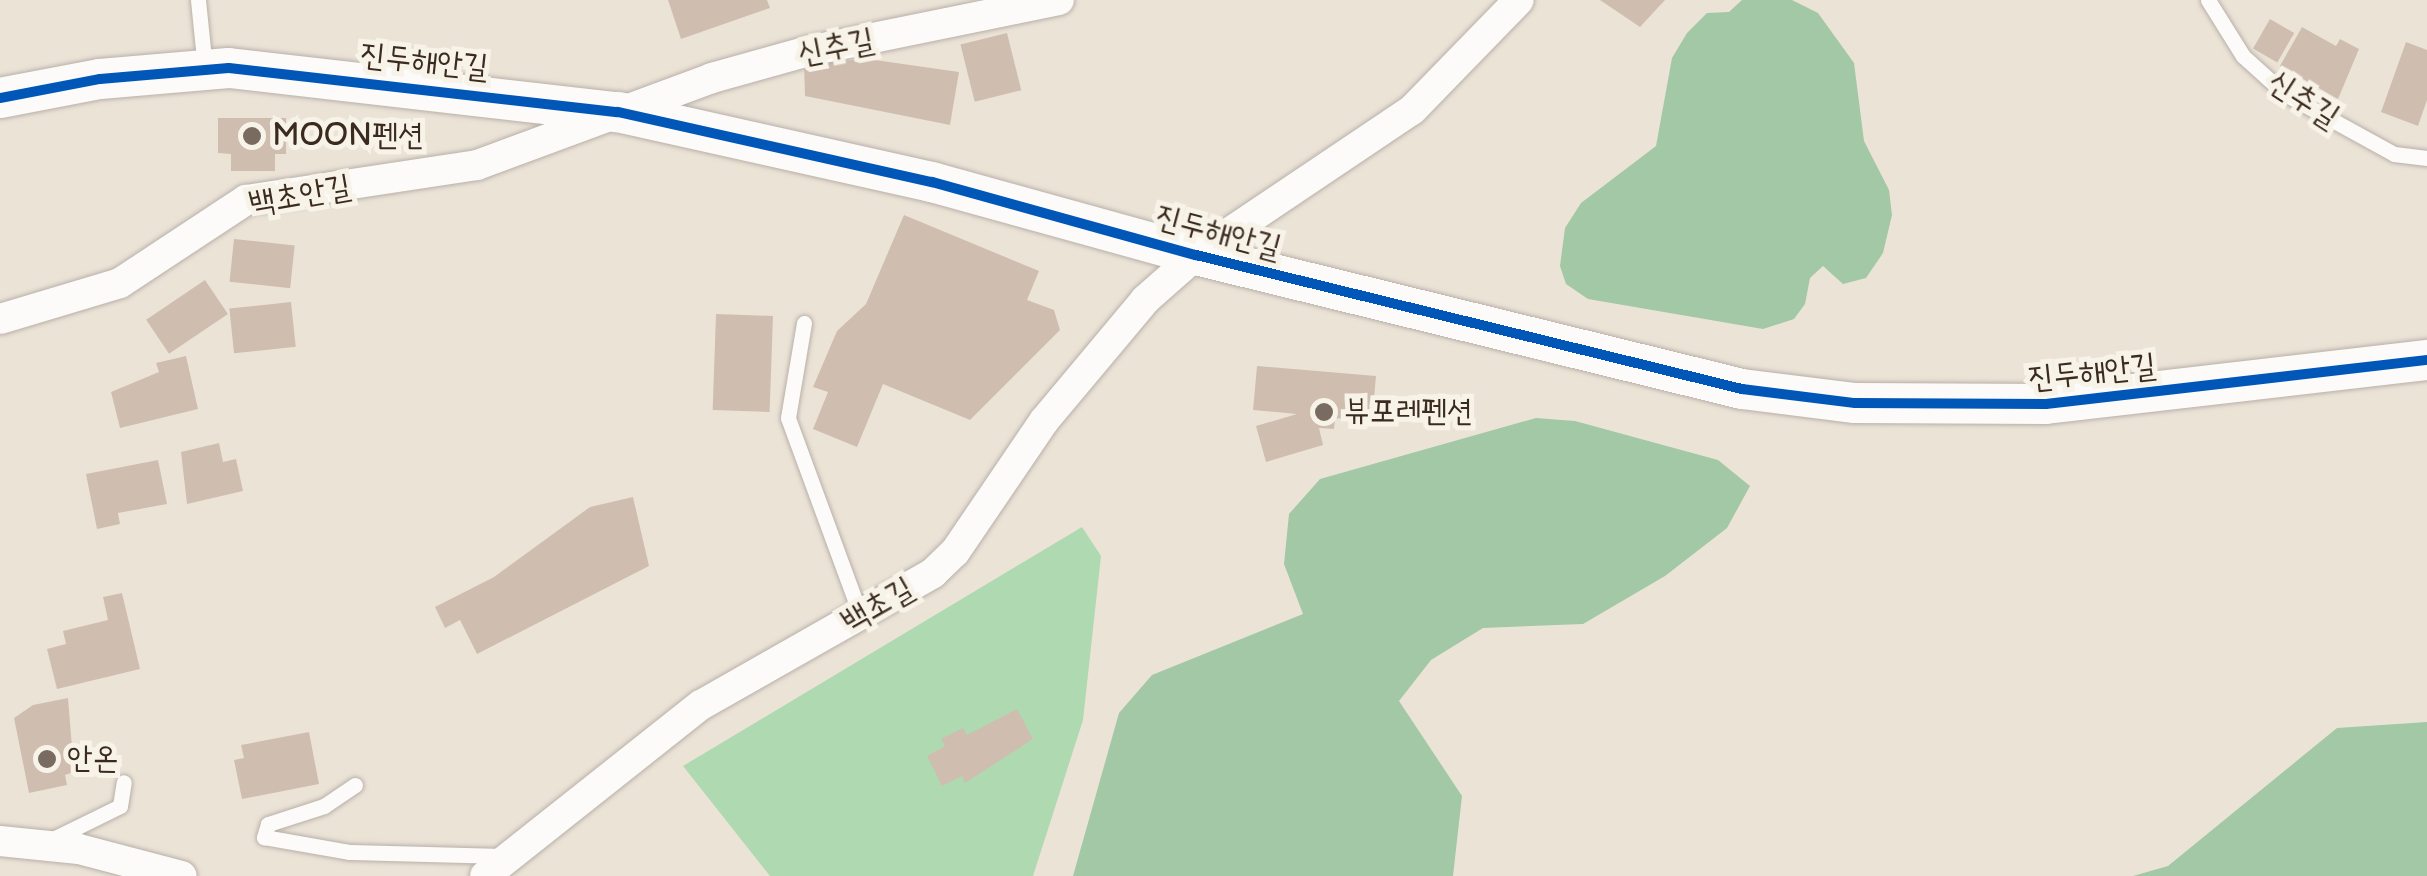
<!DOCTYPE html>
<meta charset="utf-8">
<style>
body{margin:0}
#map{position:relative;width:2427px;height:876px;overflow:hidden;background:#ece3d7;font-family:"Balsamiq Sans","Poor Story",sans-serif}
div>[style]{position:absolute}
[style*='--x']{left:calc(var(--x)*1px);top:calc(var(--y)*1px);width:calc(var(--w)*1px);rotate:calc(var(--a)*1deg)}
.green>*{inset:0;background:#aed9b1}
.forest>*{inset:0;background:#a2c8a5}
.building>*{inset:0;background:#cfbeb0;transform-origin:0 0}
.roads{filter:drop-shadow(0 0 2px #b8b0a8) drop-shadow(0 0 2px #b8b0a8)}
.lane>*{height:15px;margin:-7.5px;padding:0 7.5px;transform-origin:7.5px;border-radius:7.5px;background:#fcfbf9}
.street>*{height:30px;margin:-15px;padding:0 15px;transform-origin:15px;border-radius:15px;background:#fcfbf9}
.secondary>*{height:40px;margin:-20px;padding:0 20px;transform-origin:20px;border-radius:20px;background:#fcfbf9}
.cycleway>*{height:10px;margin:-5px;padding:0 5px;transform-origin:5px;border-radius:5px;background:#0057b8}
.dots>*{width:28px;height:28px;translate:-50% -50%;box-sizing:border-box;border:5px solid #f7f3e8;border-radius:50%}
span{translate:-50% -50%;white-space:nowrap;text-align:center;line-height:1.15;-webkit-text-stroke:10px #f7f3e8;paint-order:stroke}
.street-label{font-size:32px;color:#3b2a1e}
.poi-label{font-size:32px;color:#3b2a1e}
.left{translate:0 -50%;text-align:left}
</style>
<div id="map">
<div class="green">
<div style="clip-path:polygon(1082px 527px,1101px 556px,1083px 720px,1033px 876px,770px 876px,683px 766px)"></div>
</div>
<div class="forest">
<div style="clip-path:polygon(1742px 0,1792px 0,1818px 13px,1854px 63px,1864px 141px,1889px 190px,1892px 215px,1883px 253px,1866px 278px,1843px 284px,1823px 266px,1810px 278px,1805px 304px,1794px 319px,1763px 329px,1588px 299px,1566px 284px,1560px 266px,1565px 228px,1581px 203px,1656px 146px,1672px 58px,1687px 33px,1707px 13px,1729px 12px)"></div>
<div style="clip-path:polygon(1536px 418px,1575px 421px,1718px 460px,1750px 486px,1727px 528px,1665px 576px,1583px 624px,1483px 628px,1431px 660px,1399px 701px,1462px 796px,1453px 876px,1073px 876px,1119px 713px,1152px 675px,1303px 614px,1284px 564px,1289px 514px,1320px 479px)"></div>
<div style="clip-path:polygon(2427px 722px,2427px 876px,2133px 876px,2168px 866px,2337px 728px)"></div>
</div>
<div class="building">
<div style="clip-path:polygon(668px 0,767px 0,770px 8px,681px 39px)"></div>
<div style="clip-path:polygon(1600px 0,1665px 0,1640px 27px)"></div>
<div style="left:2270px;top:19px;width:28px;height:34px;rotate:30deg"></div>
<div style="clip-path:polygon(2302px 27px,2336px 46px,2340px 39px,2359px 49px,2338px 99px,2280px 66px)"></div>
<div style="left:1007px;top:33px;width:59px;height:48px;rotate:76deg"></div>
<div style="clip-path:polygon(2406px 42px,2427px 50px,2427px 100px,2418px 126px,2381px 112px)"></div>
<div style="clip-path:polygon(868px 59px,959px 72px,950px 125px,805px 96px,804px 64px)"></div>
<div style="clip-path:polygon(218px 118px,286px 118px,286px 154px,275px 154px,275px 171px,231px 171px,231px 154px,218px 153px)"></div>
<div style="clip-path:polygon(904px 215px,1039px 271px,1027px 300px,1054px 310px,1060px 330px,970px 420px,883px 384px,857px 447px,813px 429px,828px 392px,813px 387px,837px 331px,866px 304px)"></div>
<div style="left:234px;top:239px;width:61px;height:43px;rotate:6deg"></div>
<div style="left:205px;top:280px;width:41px;height:71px;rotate:56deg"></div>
<div style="left:291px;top:302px;width:45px;height:62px;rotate:84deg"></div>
<div style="left:716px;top:314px;width:57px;height:96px;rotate:2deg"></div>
<div style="clip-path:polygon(186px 356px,198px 409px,120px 428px,111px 392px,159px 372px,156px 363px)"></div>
<div style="clip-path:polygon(1257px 366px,1376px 376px,1372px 421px,1335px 418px,1334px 429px,1319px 428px,1323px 445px,1266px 462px,1256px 426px,1297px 414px,1253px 410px)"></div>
<div style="clip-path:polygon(219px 443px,223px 462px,236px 459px,243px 491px,187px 504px,181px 452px)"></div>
<div style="clip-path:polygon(158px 460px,167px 504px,118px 513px,120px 524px,97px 529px,86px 474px)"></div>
<div style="clip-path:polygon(633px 497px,649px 566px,477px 654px,460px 620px,445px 628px,435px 607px,494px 577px,590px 507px)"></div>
<div style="clip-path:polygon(122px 593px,140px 669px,57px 689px,47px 649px,66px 644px,63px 631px,108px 620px,103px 597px)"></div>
<div style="clip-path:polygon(68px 698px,74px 772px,65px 775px,67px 785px,29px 793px,14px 718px,33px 705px)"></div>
<div style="clip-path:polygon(1017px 709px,1033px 739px,965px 783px,962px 776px,942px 786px,927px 756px,945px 746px,941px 739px,963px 728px,967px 735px)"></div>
<div style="clip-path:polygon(309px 732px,319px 784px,242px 799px,234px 760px,244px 758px,241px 745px)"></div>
</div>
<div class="roads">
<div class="lane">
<div style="--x:198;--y:0;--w:69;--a:84.2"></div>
<div style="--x:2208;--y:0;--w:66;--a:58"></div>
<div style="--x:2243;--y:56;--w:57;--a:42.1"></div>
<div style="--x:2285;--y:94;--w:124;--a:28.8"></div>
<div style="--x:2394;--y:154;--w:33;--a:7"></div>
<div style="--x:804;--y:323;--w:96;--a:99.6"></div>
<div style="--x:788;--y:418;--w:211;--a:69.8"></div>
<div style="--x:355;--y:785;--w:37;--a:146"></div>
<div style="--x:324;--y:806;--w:59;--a:162.2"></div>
<div style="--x:268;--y:824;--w:14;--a:107"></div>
<div style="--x:264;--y:837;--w:86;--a:10"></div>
<div style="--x:349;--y:852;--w:156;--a:1.5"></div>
<div style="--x:49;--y:841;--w:79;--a:-26.2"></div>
<div style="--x:120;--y:806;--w:24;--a:-81"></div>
</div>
<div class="street">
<div style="--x:0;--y:319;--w:125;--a:-16.7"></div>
<div style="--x:120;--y:283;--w:151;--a:-33.4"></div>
<div style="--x:246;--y:200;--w:234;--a:-8.6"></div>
<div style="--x:477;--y:165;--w:251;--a:-20.3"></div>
<div style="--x:712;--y:78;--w:101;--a:-15.6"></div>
<div style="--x:809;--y:51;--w:255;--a:-11.5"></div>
<div style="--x:0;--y:841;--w:79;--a:5.8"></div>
<div style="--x:79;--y:849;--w:106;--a:14.7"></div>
<div style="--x:485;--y:876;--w:275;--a:-38.4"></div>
<div style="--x:701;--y:705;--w:267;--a:-29.6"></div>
<div style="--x:933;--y:573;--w:30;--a:-44"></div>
<div style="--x:955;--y:552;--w:158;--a:-55.8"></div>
<div style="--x:1044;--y:421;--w:158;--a:-50.1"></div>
<div style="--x:1145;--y:300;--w:68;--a:-41.4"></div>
<div style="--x:1196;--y:255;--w:260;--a:-33.9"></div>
<div style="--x:1412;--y:110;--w:153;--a:-45.8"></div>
</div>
<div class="secondary">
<div style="--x:0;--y:98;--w:102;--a:-10.8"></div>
<div style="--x:100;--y:79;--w:129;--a:-4.9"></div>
<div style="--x:229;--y:68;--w:391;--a:6.5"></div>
<div style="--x:618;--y:112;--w:322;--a:12.6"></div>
<div style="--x:932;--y:182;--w:274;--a:15.5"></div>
<div style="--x:1196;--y:255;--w:562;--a:13.79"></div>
<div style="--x:1742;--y:389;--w:114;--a:7.1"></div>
<div style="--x:1855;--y:403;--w:191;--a:0.3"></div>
<div style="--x:2046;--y:404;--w:384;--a:-6.6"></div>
</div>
</div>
<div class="cycleway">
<div style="--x:0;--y:98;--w:102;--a:-10.8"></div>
<div style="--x:100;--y:79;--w:129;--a:-4.9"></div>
<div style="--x:229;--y:68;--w:391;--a:6.5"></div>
<div style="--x:618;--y:112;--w:322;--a:12.6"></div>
<div style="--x:932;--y:182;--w:274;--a:15.5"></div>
<div style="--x:1196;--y:255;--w:562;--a:13.79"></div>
<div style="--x:1742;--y:389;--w:114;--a:7.1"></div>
<div style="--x:1855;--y:403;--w:191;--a:0.3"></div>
<div style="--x:2046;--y:404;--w:384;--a:-6.6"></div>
</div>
<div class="dots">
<div style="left:252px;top:136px;background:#796b5f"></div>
<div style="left:1324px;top:412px;background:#796b5f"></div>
<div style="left:47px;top:759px;background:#796b5f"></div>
</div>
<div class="street-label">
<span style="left:836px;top:48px;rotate:-11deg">신추길</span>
<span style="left:424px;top:62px;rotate:6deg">진두해안길</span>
<span style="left:2303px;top:100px;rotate:33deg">신추길</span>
<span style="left:300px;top:196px;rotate:-10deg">백초안길</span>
<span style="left:1218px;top:233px;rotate:15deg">진두해안길</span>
<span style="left:2092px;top:373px;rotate:-6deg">진두해안길</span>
<span style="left:878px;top:606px;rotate:-30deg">백초길</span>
</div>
<div class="poi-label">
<span class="left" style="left:272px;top:136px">MOON펜션</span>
<span class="left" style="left:1344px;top:412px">뷰포레펜션</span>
<span class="left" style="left:67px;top:759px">안온</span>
</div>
</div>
